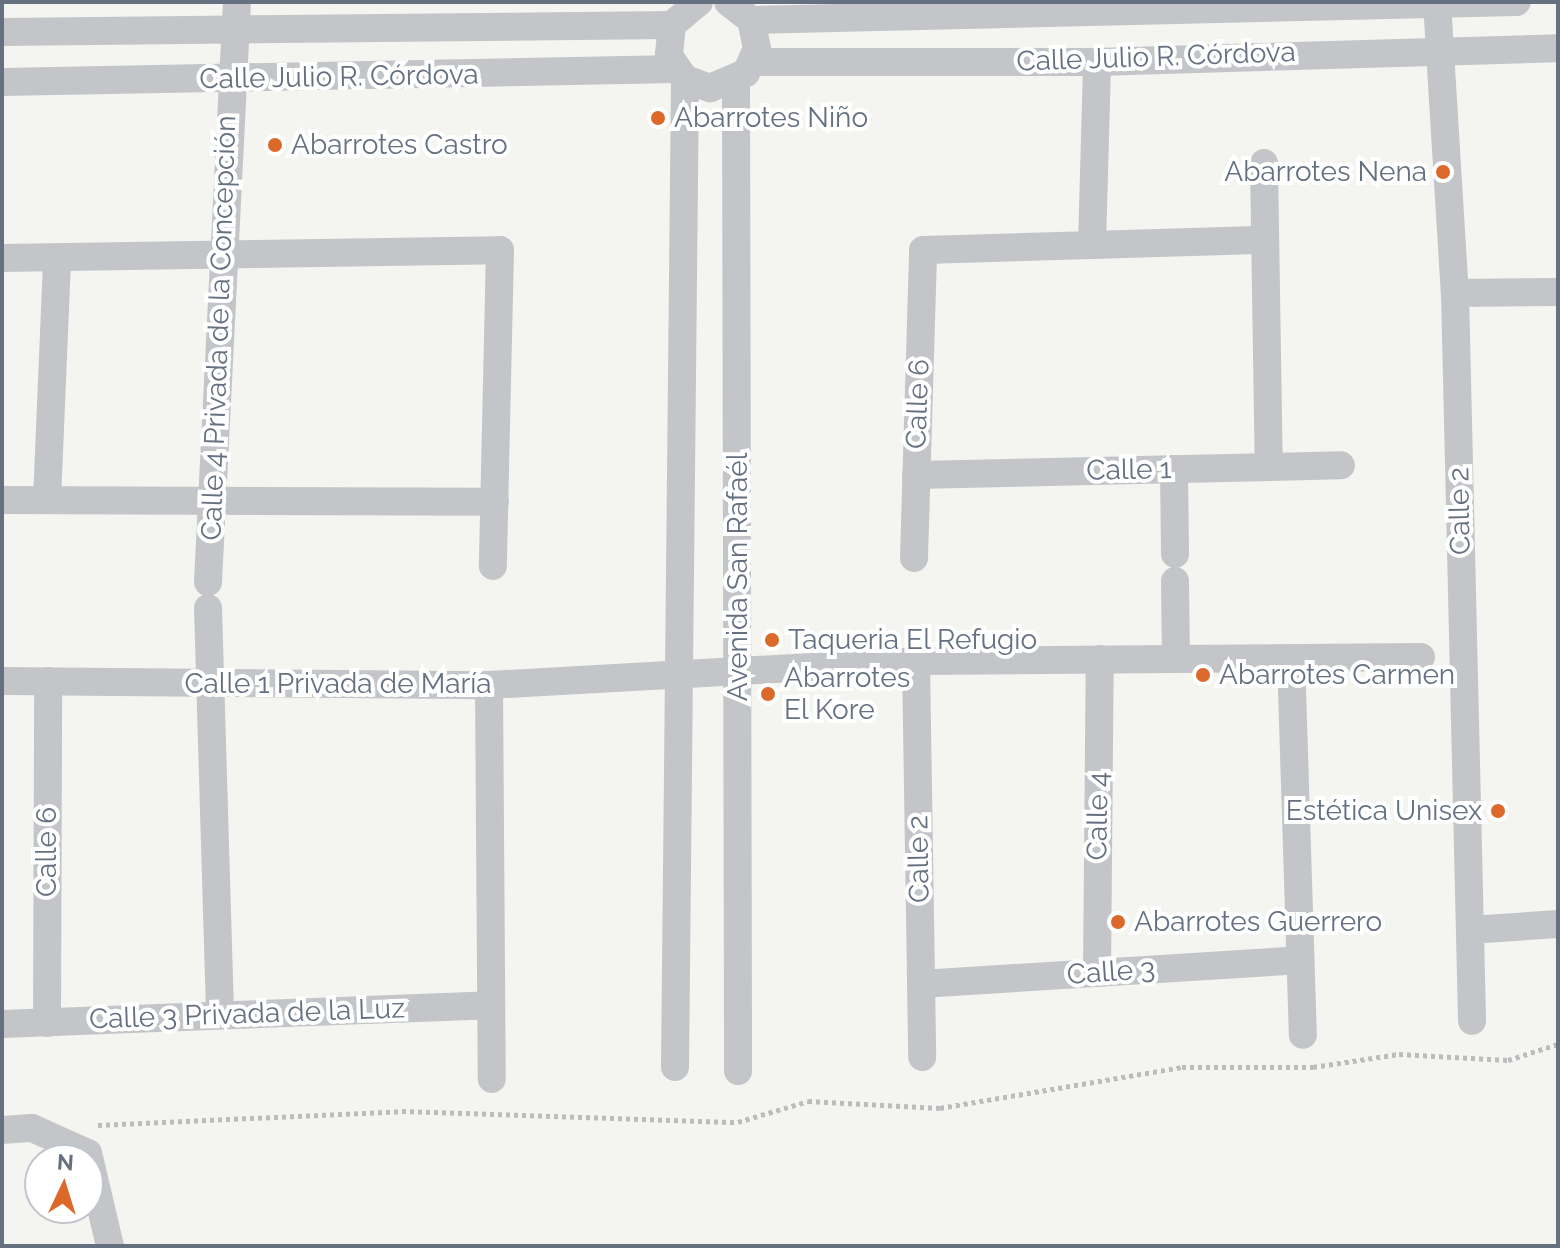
<!DOCTYPE html>
<meta charset="utf-8">
<style>
body{margin:0}
#map{position:relative;width:1560px;height:1248px;overflow:hidden;background:#f4f5f1;font-family:Raleway,sans-serif}
div>[style]{position:absolute}
[style*='--x']{left:calc(var(--x)*1px);top:calc(var(--y)*1px);width:calc(var(--w)*1px);rotate:calc(var(--a)*1deg)}
.path>*{height:5px;margin-top:-2.5px;transform-origin:0;background:repeating-linear-gradient(90deg,#babcbe 0 4px,transparent 0 8px)}
.minor>*{height:28px;margin:-14px;padding:0 14px;transform-origin:14px;border-radius:14px;background:#c3c5c9}
.dots>*{width:22px;height:22px;translate:-50% -50%;box-sizing:border-box;border:4px solid #fff;border-radius:50%}
span{translate:-50% -50%;white-space:nowrap;text-align:center;line-height:1.15;-webkit-text-stroke:8px #fff;paint-order:stroke}
.street-label{font-size:28px;color:#657181}
.poi-label{font-size:28px;color:#657181}
.left{translate:0 -50%;text-align:left}
.right{translate:-100% -50%;text-align:right}
.frame{position:absolute;inset:0;border:4px solid #657181;pointer-events:none}
.north{position:absolute;left:24px;top:1144px;width:80px;height:80px;box-sizing:border-box;background:#fff;border:2px solid #c1c6cd;border-radius:50%;rotate:4deg;font-size:22px;font-weight:700;line-height:32px;text-align:center;color:#657181}
.north::after{content:'';display:block;margin:auto;width:28px;height:36px;background:#dc6829;clip-path:polygon(50% 0,100% 100%,50% 72%,0 100%)}
</style>
<div id="map">
<div class="path">
<div style="--x:98;--y:1125;--w:304;--a:-2.6"></div>
<div style="--x:402;--y:1111;--w:336;--a:1.9"></div>
<div style="--x:738;--y:1122;--w:73;--a:-16.7"></div>
<div style="--x:808;--y:1101;--w:132;--a:3"></div>
<div style="--x:940;--y:1108;--w:245;--a:-9.6"></div>
<div style="--x:1182;--y:1067;--w:131;--a:0"></div>
<div style="--x:1313;--y:1067;--w:87;--a:-8.6"></div>
<div style="--x:1399;--y:1054;--w:109;--a:3.2"></div>
<div style="--x:1508;--y:1060;--w:52;--a:-17.7"></div>
</div>
<div class="minor">
<div style="--x:699;--y:2;--w:35;--a:140"></div>
<div style="--x:672;--y:25;--w:31;--a:96"></div>
<div style="--x:669;--y:56;--w:28;--a:55"></div>
<div style="--x:685;--y:79;--w:27;--a:20"></div>
<div style="--x:710;--y:88;--w:39;--a:-23"></div>
<div style="--x:746;--y:73;--w:27;--a:-66"></div>
<div style="--x:757;--y:48;--w:29;--a:-102"></div>
<div style="--x:751;--y:20;--w:29;--a:-142"></div>
<div style="--x:1437;--y:2;--w:292;--a:86.5"></div>
<div style="--x:1455;--y:293;--w:728;--a:88.66"></div>
<div style="--x:751;--y:20;--w:766;--a:-1.35"></div>
<div style="--x:2;--y:32;--w:670;--a:-0.6"></div>
<div style="--x:754;--y:62;--w:343;--a:0"></div>
<div style="--x:1097;--y:62;--w:461;--a:-1.7"></div>
<div style="--x:2;--y:82;--w:674;--a:-1.1"></div>
<div style="--x:736;--y:82;--w:989;--a:89.88"></div>
<div style="--x:1264;--y:163;--w:304;--a:89.1"></div>
<div style="--x:1092;--y:245;--w:183;--a:-88.4"></div>
<div style="--x:2;--y:258;--w:498;--a:-0.9"></div>
<div style="--x:500;--y:250;--w:316;--a:91.3"></div>
<div style="--x:1455;--y:293;--w:103;--a:-0.6"></div>
<div style="--x:1174;--y:469;--w:85;--a:89.3"></div>
<div style="--x:916;--y:475;--w:425;--a:-1.3"></div>
<div style="--x:2;--y:500;--w:493;--a:0.2"></div>
<div style="--x:47;--y:500;--w:241;--a:-87.6"></div>
<div style="--x:914;--y:558;--w:308;--a:-88.3"></div>
<div style="--x:923;--y:250;--w:342;--a:-1.7"></div>
<div style="--x:1175;--y:581;--w:78;--a:89.3"></div>
<div style="--x:208;--y:582;--w:581;--a:-87.14"></div>
<div style="--x:208;--y:608;--w:407;--a:88.3"></div>
<div style="--x:1291;--y:658;--w:377;--a:88.2"></div>
<div style="--x:916;--y:661;--w:396;--a:89.1"></div>
<div style="--x:2;--y:681;--w:487;--a:0.5"></div>
<div style="--x:489;--y:685;--w:428;--a:-3.2"></div>
<div style="--x:916;--y:661;--w:505;--a:-0.45"></div>
<div style="--x:489;--y:685;--w:394;--a:89.6"></div>
<div style="--x:1470;--y:930;--w:88;--a:-3.9"></div>
<div style="--x:1097;--y:973;--w:314;--a:-89.5"></div>
<div style="--x:921;--y:984;--w:380;--a:-3.6"></div>
<div style="--x:47;--y:1023;--w:342;--a:-89.8"></div>
<div style="--x:2;--y:1024;--w:489;--a:-2.2"></div>
<div style="--x:675;--y:1067;--w:988;--a:-89.42"></div>
<div style="--x:2;--y:1130;--w:30;--a:-4"></div>
<div style="--x:32;--y:1128;--w:61;--a:24.1"></div>
<div style="--x:88;--y:1153;--w:96;--a:76.7"></div>
</div>
<div class="dots">
<div style="left:658px;top:118px;background:#dc6829"></div>
<div style="left:275px;top:145px;background:#dc6829"></div>
<div style="left:1443px;top:172px;background:#dc6829"></div>
<div style="left:772px;top:640px;background:#dc6829"></div>
<div style="left:1203px;top:675px;background:#dc6829"></div>
<div style="left:768px;top:694px;background:#dc6829"></div>
<div style="left:1498px;top:811px;background:#dc6829"></div>
<div style="left:1118px;top:922px;background:#dc6829"></div>
</div>
<div class="street-label">
<span style="left:1156px;top:57px;rotate:-2deg">Calle Julio R. Córdova</span>
<span style="left:339px;top:77px;rotate:-1deg">Calle Julio R. Córdova</span>
<span style="left:219px;top:328px;rotate:-88deg">Calle 4 Privada de la Concepción</span>
<span style="left:918px;top:404px;rotate:-88deg">Calle 6</span>
<span style="left:1129px;top:470px;rotate:-1deg">Calle 1</span>
<span style="left:1460px;top:511px;rotate:-91deg">Calle 2</span>
<span style="left:738px;top:577px;rotate:-90deg">Avenida San Rafaél</span>
<span style="left:338px;top:684px">Calle 1 Privada de María</span>
<span style="left:1098px;top:816px;rotate:-89deg">Calle 4</span>
<span style="left:47px;top:852px;rotate:-90deg">Calle 6</span>
<span style="left:919px;top:859px;rotate:-91deg">Calle 2</span>
<span style="left:1111px;top:972px;rotate:-4deg">Calle 3</span>
<span style="left:247px;top:1014px;rotate:-2deg">Calle 3 Privada de la Luz</span>
</div>
<div class="poi-label">
<span class="left" style="left:674px;top:118px">Abarrotes Niño</span>
<span class="left" style="left:291px;top:145px">Abarrotes Castro</span>
<span class="right" style="left:1427px;top:172px">Abarrotes Nena</span>
<span class="left" style="left:788px;top:640px">Taqueria El Refugio</span>
<span class="left" style="left:1219px;top:675px">Abarrotes Carmen</span>
<span class="left" style="left:784px;top:694px">Abarrotes<br>El Kore</span>
<span class="right" style="left:1482px;top:811px">Estética Unisex</span>
<span class="left" style="left:1134px;top:922px">Abarrotes Guerrero</span>
</div>
<div class="frame"></div>
<div class="north">N</div>
</div>
